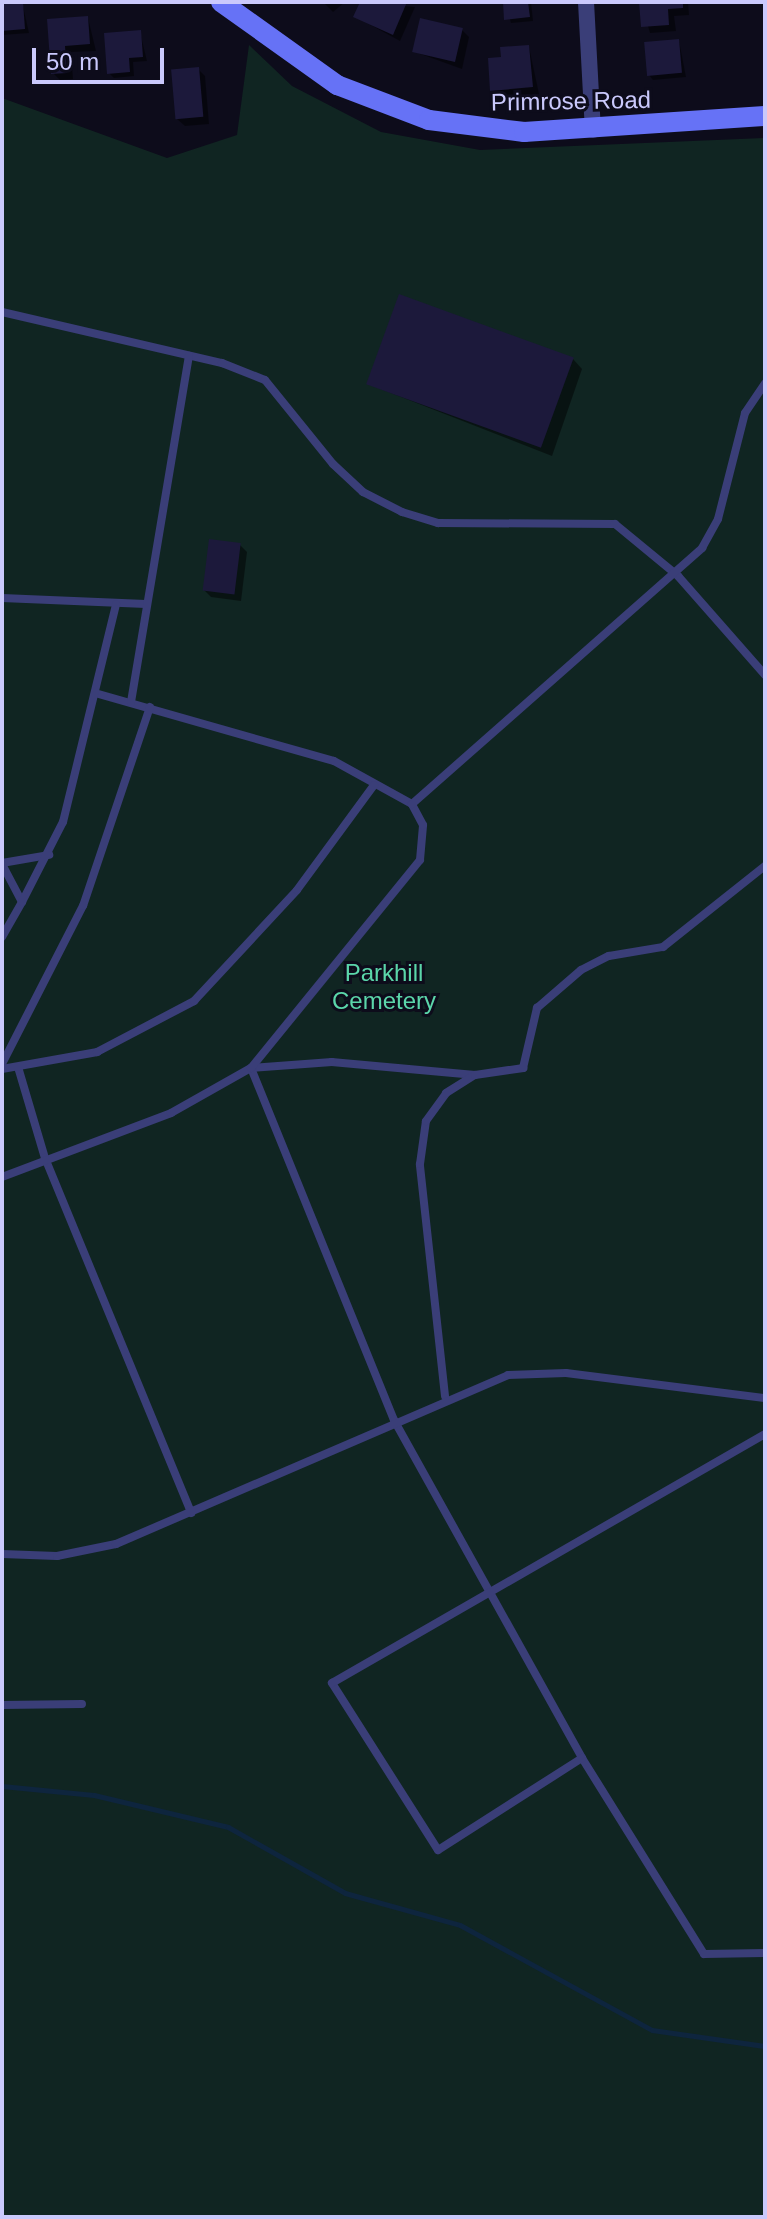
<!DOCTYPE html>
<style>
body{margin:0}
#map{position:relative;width:767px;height:2219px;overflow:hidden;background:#0d0c1b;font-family:Helvetica,sans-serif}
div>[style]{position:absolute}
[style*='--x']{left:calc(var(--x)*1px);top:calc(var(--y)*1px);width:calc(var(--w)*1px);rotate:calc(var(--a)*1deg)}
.green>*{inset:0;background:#102522}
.shadow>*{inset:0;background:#0007}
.stream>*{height:5px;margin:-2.5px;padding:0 2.5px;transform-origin:2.5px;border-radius:2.5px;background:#0e253e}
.building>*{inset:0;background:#1c193b;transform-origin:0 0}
.lane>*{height:8px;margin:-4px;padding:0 4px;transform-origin:4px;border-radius:4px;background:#3a3e78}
.street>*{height:16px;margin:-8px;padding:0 8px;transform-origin:8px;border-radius:8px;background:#3a3e78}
.secondary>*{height:20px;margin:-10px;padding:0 10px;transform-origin:10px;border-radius:10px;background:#6672f6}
span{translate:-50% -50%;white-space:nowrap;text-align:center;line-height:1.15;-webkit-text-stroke:6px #0d0c1b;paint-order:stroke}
.street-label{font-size:24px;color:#cac9fc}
.park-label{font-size:24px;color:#5bd6aa}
.frame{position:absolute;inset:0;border:4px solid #cac9fc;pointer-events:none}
.scale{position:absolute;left:32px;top:48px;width:132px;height:36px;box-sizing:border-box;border:4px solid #cac9fc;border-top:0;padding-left:10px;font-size:24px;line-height:28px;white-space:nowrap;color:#cac9fc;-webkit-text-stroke:6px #0d0c1b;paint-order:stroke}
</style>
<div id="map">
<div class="green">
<div style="clip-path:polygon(249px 45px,292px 86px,381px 132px,480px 150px,765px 138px,765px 2217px,2px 2217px,2px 98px,167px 158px,237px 135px)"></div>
</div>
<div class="shadow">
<div style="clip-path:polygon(22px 2px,29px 33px,2px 35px,2px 4px)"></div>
<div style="clip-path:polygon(323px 2px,345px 2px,333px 12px)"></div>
<div style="clip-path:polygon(362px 2px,415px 7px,400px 41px,356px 17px)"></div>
<div style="clip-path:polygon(505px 2px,531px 2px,533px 21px,511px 23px)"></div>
<div style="clip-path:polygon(641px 2px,688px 2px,689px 15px,674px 16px,676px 31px,650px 33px)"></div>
<div style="clip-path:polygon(88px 18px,96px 51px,71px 52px,73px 79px,60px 80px,53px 73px,49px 21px)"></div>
<div style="clip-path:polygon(462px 30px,469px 37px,462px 69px,415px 52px)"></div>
<div style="clip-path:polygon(140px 32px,147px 61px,133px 62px,134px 76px,114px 78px,109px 73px)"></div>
<div style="clip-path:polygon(679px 41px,686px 77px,653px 80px,649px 75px)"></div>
<div style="clip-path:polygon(529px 47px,539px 94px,500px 97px,492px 90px,503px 59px)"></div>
<div style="clip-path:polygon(198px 69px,205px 76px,209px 124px,185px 126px,177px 119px)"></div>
<div style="clip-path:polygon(573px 359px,582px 369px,552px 456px,368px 384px)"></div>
<div style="clip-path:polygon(240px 545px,247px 552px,241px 601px,211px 597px,204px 590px)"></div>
</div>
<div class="stream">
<div style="--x:2;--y:1786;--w:92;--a:5.6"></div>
<div style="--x:94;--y:1795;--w:138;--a:13.4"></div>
<div style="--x:228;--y:1827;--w:134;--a:29.4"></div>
<div style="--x:345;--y:1893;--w:119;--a:15.5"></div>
<div style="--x:460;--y:1925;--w:219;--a:28.7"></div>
<div style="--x:652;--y:2030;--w:114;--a:8.1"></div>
</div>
<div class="building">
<div style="clip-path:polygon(2px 2px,23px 2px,25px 29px,2px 31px)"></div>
<div style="clip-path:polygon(360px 2px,407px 2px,393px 35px,353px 17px)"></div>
<div style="clip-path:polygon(503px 2px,528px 2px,530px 17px,504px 20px)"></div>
<div style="clip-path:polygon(639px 2px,683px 2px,683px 8px,668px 9px,669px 25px,641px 27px)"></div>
<div style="clip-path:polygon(88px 16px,90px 44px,65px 46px,67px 73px,51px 74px,47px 19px)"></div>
<div style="left:420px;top:18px;width:44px;height:35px;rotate:13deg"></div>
<div style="clip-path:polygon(141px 30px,143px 57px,129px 58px,130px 72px,107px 74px,104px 33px)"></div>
<div style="left:679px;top:39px;width:34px;height:35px;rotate:85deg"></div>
<div style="clip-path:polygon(529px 45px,533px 87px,490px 91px,488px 58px,501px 57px,500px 47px)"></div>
<div style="left:199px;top:67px;width:50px;height:28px;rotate:85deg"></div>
<div style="left:399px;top:294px;width:186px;height:96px;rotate:20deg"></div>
<div style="left:209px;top:539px;width:32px;height:52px;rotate:7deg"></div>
</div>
<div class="lane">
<div style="--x:2;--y:312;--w:226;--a:13.1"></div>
<div style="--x:222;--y:363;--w:46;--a:21.6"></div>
<div style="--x:265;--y:380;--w:108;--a:51"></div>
<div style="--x:333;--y:464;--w:41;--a:43"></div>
<div style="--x:363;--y:492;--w:44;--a:27.1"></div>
<div style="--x:402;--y:512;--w:38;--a:17"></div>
<div style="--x:438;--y:523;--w:177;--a:0.3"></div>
<div style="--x:615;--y:524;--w:82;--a:39.5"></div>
<div style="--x:678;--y:576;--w:132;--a:48.7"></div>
<div style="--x:2;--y:598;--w:144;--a:2.4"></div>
<div style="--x:95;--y:693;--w:248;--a:15.9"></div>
<div style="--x:334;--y:761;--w:89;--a:28.9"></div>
<div style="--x:131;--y:702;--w:351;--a:-80.5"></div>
<div style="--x:2;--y:863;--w:48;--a:-9.7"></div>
<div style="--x:2;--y:864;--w:43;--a:62.2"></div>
<div style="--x:22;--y:902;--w:40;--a:119.7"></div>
<div style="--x:22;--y:902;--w:90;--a:-62.9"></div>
<div style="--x:63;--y:822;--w:224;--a:-76.3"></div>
<div style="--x:2;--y:1064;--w:178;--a:-62.9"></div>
<div style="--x:83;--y:906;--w:210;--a:-71.4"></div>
<div style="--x:18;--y:1067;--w:95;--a:73.5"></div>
<div style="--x:45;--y:1158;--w:384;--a:67.6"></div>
<div style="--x:2;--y:1069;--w:97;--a:-10.1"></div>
<div style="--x:97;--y:1052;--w:110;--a:-27.7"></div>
<div style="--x:194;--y:1001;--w:151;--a:-47.1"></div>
<div style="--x:297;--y:890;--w:130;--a:-53.7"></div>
<div style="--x:475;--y:1075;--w:144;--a:-174.8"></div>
<div style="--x:332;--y:1062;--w:81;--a:175.8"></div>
<div style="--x:251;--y:1068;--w:380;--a:67.9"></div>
<div style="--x:394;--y:1420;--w:387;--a:60.9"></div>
<div style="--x:582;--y:1758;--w:231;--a:58.1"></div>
<div style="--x:704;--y:1954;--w:61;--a:-0.9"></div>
<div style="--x:2;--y:1177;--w:181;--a:-20.7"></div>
<div style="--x:171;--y:1113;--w:92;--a:-29.4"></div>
<div style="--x:251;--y:1068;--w:268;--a:-50.9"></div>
<div style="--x:420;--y:860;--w:35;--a:-85"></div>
<div style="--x:423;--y:825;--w:24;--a:-118"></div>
<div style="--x:412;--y:804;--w:387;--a:-41.4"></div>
<div style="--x:702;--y:548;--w:33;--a:-61"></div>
<div style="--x:718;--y:519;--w:109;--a:-75.7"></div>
<div style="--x:745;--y:413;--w:36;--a:-56"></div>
<div style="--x:445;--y:1396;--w:233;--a:-96.2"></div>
<div style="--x:420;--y:1164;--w:43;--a:-82.1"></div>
<div style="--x:426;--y:1121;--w:34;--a:-54"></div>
<div style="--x:446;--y:1093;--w:34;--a:-32"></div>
<div style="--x:475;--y:1075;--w:49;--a:-8.3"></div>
<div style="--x:523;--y:1068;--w:62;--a:-76.9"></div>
<div style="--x:537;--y:1008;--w:58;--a:-40.8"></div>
<div style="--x:581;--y:970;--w:31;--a:-27"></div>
<div style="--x:609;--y:956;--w:55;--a:-9.5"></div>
<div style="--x:663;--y:947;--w:130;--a:-38.5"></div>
<div style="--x:2;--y:1554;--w:55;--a:2.1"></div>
<div style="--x:57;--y:1556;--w:60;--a:-11.5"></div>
<div style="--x:116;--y:1544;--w:427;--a:-23.3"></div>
<div style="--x:508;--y:1375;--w:58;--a:-2"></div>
<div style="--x:566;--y:1373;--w:201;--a:7.2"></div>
<div style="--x:2;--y:1705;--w:80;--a:-0.7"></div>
<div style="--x:582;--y:1758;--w:171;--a:147.4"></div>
<div style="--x:438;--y:1850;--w:198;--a:-122.4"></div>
<div style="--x:332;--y:1683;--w:499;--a:-29.9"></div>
</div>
<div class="street">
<div style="--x:586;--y:2;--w:128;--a:86.9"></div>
</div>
<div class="secondary">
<div style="--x:221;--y:2;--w:143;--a:35.6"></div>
<div style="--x:337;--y:85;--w:98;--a:20.8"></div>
<div style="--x:429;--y:120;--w:96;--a:7.2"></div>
<div style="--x:524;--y:132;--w:242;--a:-3.8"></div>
</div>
<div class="street-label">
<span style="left:571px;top:101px;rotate:-1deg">Primrose Road</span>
</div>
<div class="park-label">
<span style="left:384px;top:987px">Parkhill<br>Cemetery</span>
</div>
<div class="frame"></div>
<div class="scale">50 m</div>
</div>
